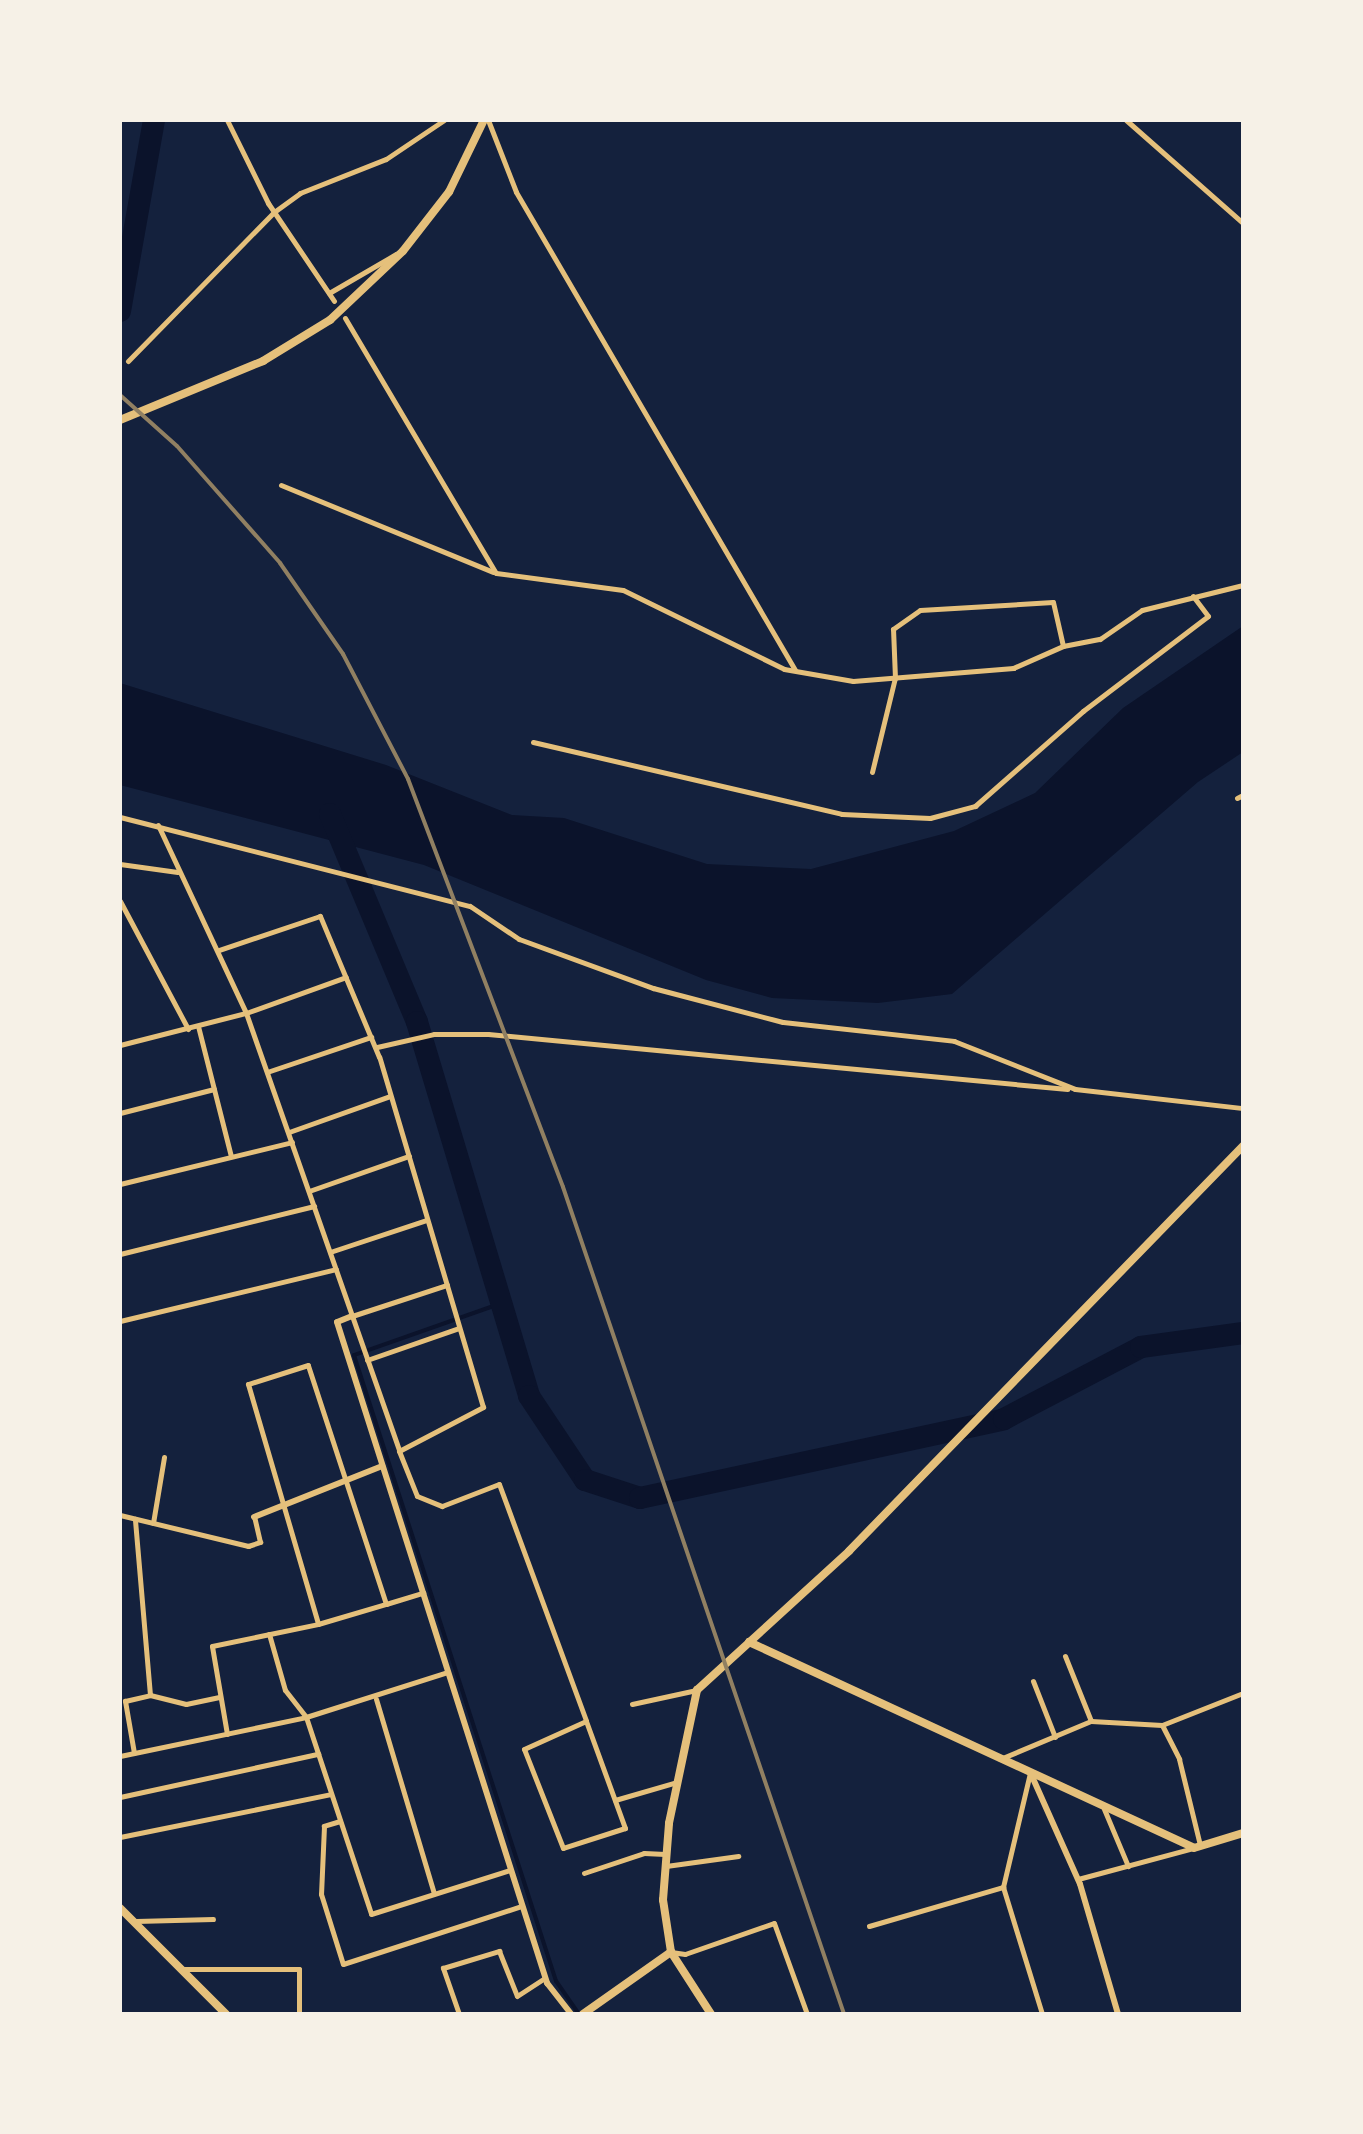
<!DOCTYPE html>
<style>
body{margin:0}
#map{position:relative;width:1363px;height:2134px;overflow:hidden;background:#14213d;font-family:Arial,sans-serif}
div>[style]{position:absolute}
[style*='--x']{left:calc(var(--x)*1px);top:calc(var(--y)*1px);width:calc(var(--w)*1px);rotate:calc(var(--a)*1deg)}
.water>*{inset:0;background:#0b132b}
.stream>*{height:4px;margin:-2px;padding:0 2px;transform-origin:2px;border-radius:2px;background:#0b132b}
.river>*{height:22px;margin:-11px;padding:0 11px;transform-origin:11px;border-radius:11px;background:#0b132b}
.minor>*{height:5px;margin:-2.5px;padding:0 2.5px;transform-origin:2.5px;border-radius:2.5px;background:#e5c07b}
.tertiary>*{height:6px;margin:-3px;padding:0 3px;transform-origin:3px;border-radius:3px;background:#e5c07b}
.secondary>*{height:8px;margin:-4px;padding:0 4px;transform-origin:4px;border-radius:4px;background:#e5c07b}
.primary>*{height:8px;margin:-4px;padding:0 4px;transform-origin:4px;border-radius:4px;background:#e5c07b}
.rail>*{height:4px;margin:-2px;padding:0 2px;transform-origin:2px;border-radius:2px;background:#918062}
span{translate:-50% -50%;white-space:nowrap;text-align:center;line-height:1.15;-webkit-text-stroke:9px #f6f1e7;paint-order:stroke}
.frame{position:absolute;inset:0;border:122px solid #f6f1e7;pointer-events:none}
</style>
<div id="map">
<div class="water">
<div style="clip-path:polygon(1243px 626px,1243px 752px,1198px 782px,952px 994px,878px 1003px,772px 998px,706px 980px,424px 865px,120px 785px,120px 683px,386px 765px,512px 815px,564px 818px,707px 864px,811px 869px,954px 831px,1035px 793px,1123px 708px)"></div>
</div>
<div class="stream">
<div style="--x:502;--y:1303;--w:157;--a:160.6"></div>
<div style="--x:354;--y:1355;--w:658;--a:72.12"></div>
<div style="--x:556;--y:1981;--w:40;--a:55.1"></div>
</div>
<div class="river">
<div style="--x:120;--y:311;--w:194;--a:-79.9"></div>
<div style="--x:330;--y:814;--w:225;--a:67.3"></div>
<div style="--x:417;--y:1022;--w:390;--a:73.3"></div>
<div style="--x:529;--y:1396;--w:101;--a:56.3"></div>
<div style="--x:585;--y:1480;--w:58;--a:18.1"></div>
<div style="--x:640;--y:1498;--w:372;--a:-12.2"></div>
<div style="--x:1004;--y:1419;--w:155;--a:-27.7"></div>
<div style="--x:1141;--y:1347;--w:103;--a:-7.8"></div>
</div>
<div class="minor">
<div style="--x:227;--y:120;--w:93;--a:63.7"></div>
<div style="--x:268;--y:203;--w:118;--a:56"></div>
<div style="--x:488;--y:120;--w:77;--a:68.7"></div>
<div style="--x:516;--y:192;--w:553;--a:59.73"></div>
<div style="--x:1126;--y:120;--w:156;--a:41.4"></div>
<div style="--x:329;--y:293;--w:78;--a:-30.2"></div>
<div style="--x:345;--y:318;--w:296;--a:59.4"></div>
<div style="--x:496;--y:573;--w:128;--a:7.6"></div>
<div style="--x:623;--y:590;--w:179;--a:26.1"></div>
<div style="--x:784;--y:669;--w:70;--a:9.9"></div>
<div style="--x:853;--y:681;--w:161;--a:-4.6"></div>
<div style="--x:1013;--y:668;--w:55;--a:-23.7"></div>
<div style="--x:1063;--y:646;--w:38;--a:-11"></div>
<div style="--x:1100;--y:639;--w:51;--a:-34.6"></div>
<div style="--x:1142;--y:610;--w:104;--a:-13.9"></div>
<div style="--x:128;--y:361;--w:209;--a:-45.6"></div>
<div style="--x:274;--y:212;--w:32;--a:-36"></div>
<div style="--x:300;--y:193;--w:92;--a:-21.6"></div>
<div style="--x:386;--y:159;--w:70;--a:-33.9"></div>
<div style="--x:281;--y:485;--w:229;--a:22.3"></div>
<div style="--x:533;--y:742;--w:317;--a:13.1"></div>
<div style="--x:842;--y:814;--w:88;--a:2.6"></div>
<div style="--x:930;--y:818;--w:47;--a:-14.9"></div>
<div style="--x:975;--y:806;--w:144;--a:-41.3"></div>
<div style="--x:1083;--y:711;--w:157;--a:-37.2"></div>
<div style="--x:1208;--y:616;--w:25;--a:-127"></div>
<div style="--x:872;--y:772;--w:97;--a:-76.3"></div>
<div style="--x:895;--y:678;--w:49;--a:-92.3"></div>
<div style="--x:893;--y:629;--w:33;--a:-35"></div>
<div style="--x:920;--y:610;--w:133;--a:-3.4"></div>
<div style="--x:1053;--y:602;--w:45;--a:77.2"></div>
<div style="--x:1237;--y:798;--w:7;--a:-27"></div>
<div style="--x:120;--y:817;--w:361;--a:14.3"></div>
<div style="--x:470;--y:906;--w:59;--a:34"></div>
<div style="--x:519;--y:939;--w:143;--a:20.1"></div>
<div style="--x:653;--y:988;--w:134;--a:14.7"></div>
<div style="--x:783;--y:1022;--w:172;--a:6.3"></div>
<div style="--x:954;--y:1041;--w:130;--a:21.6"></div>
<div style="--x:1075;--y:1089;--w:169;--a:6.5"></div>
<div style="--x:158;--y:825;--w:208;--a:64.9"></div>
<div style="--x:246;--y:1013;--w:464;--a:70.7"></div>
<div style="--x:399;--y:1451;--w:95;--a:-27.6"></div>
<div style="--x:483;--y:1407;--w:365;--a:-106.5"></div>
<div style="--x:379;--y:1057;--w:153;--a:-112.7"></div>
<div style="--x:320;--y:916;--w:107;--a:161.4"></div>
<div style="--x:120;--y:864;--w:58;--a:8"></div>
<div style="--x:120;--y:901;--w:145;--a:62"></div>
<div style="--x:198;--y:1026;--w:134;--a:75.8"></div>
<div style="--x:120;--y:1045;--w:130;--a:-14.3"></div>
<div style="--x:246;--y:1013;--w:106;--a:-19.8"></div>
<div style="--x:377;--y:1047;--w:58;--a:-12.8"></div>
<div style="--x:434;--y:1034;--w:54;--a:0"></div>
<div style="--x:488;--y:1034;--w:582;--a:5.43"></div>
<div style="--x:267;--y:1072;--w:110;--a:-18.6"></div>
<div style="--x:120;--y:1113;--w:97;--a:-14.3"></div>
<div style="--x:289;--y:1132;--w:107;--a:-19.6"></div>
<div style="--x:120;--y:1184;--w:177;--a:-13.7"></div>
<div style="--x:309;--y:1191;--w:106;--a:-19.3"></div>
<div style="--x:330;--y:1252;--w:102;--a:-18.3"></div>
<div style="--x:120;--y:1254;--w:200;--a:-13.9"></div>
<div style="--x:352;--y:1316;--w:100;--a:-18.1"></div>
<div style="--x:120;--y:1321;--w:222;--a:-13.5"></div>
<div style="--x:367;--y:1360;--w:97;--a:-19.2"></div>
<div style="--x:399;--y:1451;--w:48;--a:68.2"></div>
<div style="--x:417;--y:1496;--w:27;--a:22"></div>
<div style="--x:442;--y:1506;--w:61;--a:-21.1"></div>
<div style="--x:499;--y:1484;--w:252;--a:69.8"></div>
<div style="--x:586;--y:1721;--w:114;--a:70"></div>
<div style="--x:625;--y:1828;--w:65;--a:162.1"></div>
<div style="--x:563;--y:1848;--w:106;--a:-111.5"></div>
<div style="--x:524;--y:1749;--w:68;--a:-24.3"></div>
<div style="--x:120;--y:1515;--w:132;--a:13.6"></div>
<div style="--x:248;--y:1546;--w:13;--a:-18"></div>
<div style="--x:260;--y:1542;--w:26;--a:-103"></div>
<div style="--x:153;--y:1523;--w:67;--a:-80.5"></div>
<div style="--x:386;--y:1604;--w:251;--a:-108.1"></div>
<div style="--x:308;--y:1365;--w:63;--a:162.4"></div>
<div style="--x:248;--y:1384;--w:250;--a:73.7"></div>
<div style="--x:318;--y:1624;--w:71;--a:-16.4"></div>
<div style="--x:386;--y:1604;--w:39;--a:-17"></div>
<div style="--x:269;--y:1634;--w:58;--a:74.1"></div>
<div style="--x:285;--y:1690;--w:34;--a:52"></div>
<div style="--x:306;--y:1717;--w:207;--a:71.7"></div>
<div style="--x:371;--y:1914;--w:146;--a:-17.6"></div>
<div style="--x:1065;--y:1656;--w:70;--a:68.2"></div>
<div style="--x:1033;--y:1681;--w:60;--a:68.6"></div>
<div style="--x:150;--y:1695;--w:37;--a:14"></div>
<div style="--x:186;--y:1704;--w:34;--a:-12"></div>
<div style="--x:376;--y:1699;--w:203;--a:73.4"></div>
<div style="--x:632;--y:1704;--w:66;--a:-12.2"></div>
<div style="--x:1162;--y:1725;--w:38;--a:63"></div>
<div style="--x:1179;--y:1759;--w:89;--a:76.3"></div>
<div style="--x:227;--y:1734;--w:89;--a:-99.7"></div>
<div style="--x:212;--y:1646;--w:108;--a:-11.7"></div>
<div style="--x:134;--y:1753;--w:53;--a:-99.8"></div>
<div style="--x:125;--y:1701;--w:26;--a:-13"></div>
<div style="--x:150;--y:1695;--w:177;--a:-94.9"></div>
<div style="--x:120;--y:1756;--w:190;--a:-11.8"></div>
<div style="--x:306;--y:1717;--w:149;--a:-17.6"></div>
<div style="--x:1000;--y:1759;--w:99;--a:-22.7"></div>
<div style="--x:1091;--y:1721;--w:71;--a:3.2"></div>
<div style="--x:1162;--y:1725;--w:87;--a:-21.6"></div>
<div style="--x:120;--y:1797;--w:203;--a:-12.3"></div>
<div style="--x:615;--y:1800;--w:65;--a:-16.2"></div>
<div style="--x:1104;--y:1809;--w:62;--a:67.2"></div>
<div style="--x:340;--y:1821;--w:17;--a:163"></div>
<div style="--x:324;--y:1826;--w:68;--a:92.5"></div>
<div style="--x:321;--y:1894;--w:73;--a:72.6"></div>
<div style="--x:343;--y:1964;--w:188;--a:-18"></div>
<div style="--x:120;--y:1837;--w:215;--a:-11.5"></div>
<div style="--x:666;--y:1866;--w:73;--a:-7.9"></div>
<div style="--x:584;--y:1873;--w:63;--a:-18.4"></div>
<div style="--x:644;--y:1853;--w:21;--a:3"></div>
<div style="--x:1078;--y:1879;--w:120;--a:-15"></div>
<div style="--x:1003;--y:1887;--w:117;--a:-76.7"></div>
<div style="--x:136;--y:1921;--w:77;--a:-1.5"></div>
<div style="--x:869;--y:1926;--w:140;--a:-16.2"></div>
<div style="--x:1003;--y:1887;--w:133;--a:72.9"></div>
<div style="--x:671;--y:1952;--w:14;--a:8"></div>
<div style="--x:685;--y:1954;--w:94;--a:-19.2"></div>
<div style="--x:774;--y:1923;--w:97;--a:70.1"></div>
<div style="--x:182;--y:1969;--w:117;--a:0"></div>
<div style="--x:299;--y:1969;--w:45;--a:90"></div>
<div style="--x:459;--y:2014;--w:49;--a:-109.2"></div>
<div style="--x:443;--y:1968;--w:59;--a:-16.9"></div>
<div style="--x:499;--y:1951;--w:48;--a:68.2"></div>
<div style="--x:517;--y:1996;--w:33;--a:-33"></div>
</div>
<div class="tertiary">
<div style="--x:352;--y:1316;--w:16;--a:158"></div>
<div style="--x:337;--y:1322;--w:694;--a:72.37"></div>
<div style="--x:547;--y:1983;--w:39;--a:52"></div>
<div style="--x:254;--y:1517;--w:138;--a:-21.7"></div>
<div style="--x:1031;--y:1774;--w:120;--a:66"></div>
<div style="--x:1080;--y:1884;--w:135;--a:73.7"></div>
</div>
<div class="secondary">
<div style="--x:749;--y:1642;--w:490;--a:24.8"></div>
<div style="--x:1194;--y:1848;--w:51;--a:-17"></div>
<div style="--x:120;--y:1908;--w:150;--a:45"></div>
<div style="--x:583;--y:2014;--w:108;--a:-35.2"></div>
<div style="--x:711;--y:2014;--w:74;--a:-122.8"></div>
<div style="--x:671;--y:1952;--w:53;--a:-98.7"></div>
<div style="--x:663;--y:1900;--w:77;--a:-85.5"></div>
<div style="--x:669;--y:1823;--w:136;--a:-78.1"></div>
<div style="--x:697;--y:1690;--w:206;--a:-42.4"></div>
<div style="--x:849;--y:1551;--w:565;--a:-45.79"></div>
</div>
<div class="primary">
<div style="--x:120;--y:420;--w:155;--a:-22.4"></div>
<div style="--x:263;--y:361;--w:79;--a:-31.5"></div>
<div style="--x:330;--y:320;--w:100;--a:-43.4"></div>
<div style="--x:403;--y:251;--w:75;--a:-52.1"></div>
<div style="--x:449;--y:192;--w:80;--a:-64.1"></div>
</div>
<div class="rail">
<div style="--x:120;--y:395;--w:76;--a:41.8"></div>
<div style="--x:177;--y:446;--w:156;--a:48.6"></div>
<div style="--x:280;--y:563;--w:111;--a:55.3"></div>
<div style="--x:343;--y:654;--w:141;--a:62.5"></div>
<div style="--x:408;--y:779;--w:436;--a:69.2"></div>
<div style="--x:563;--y:1187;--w:873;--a:71.23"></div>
</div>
<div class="frame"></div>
</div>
